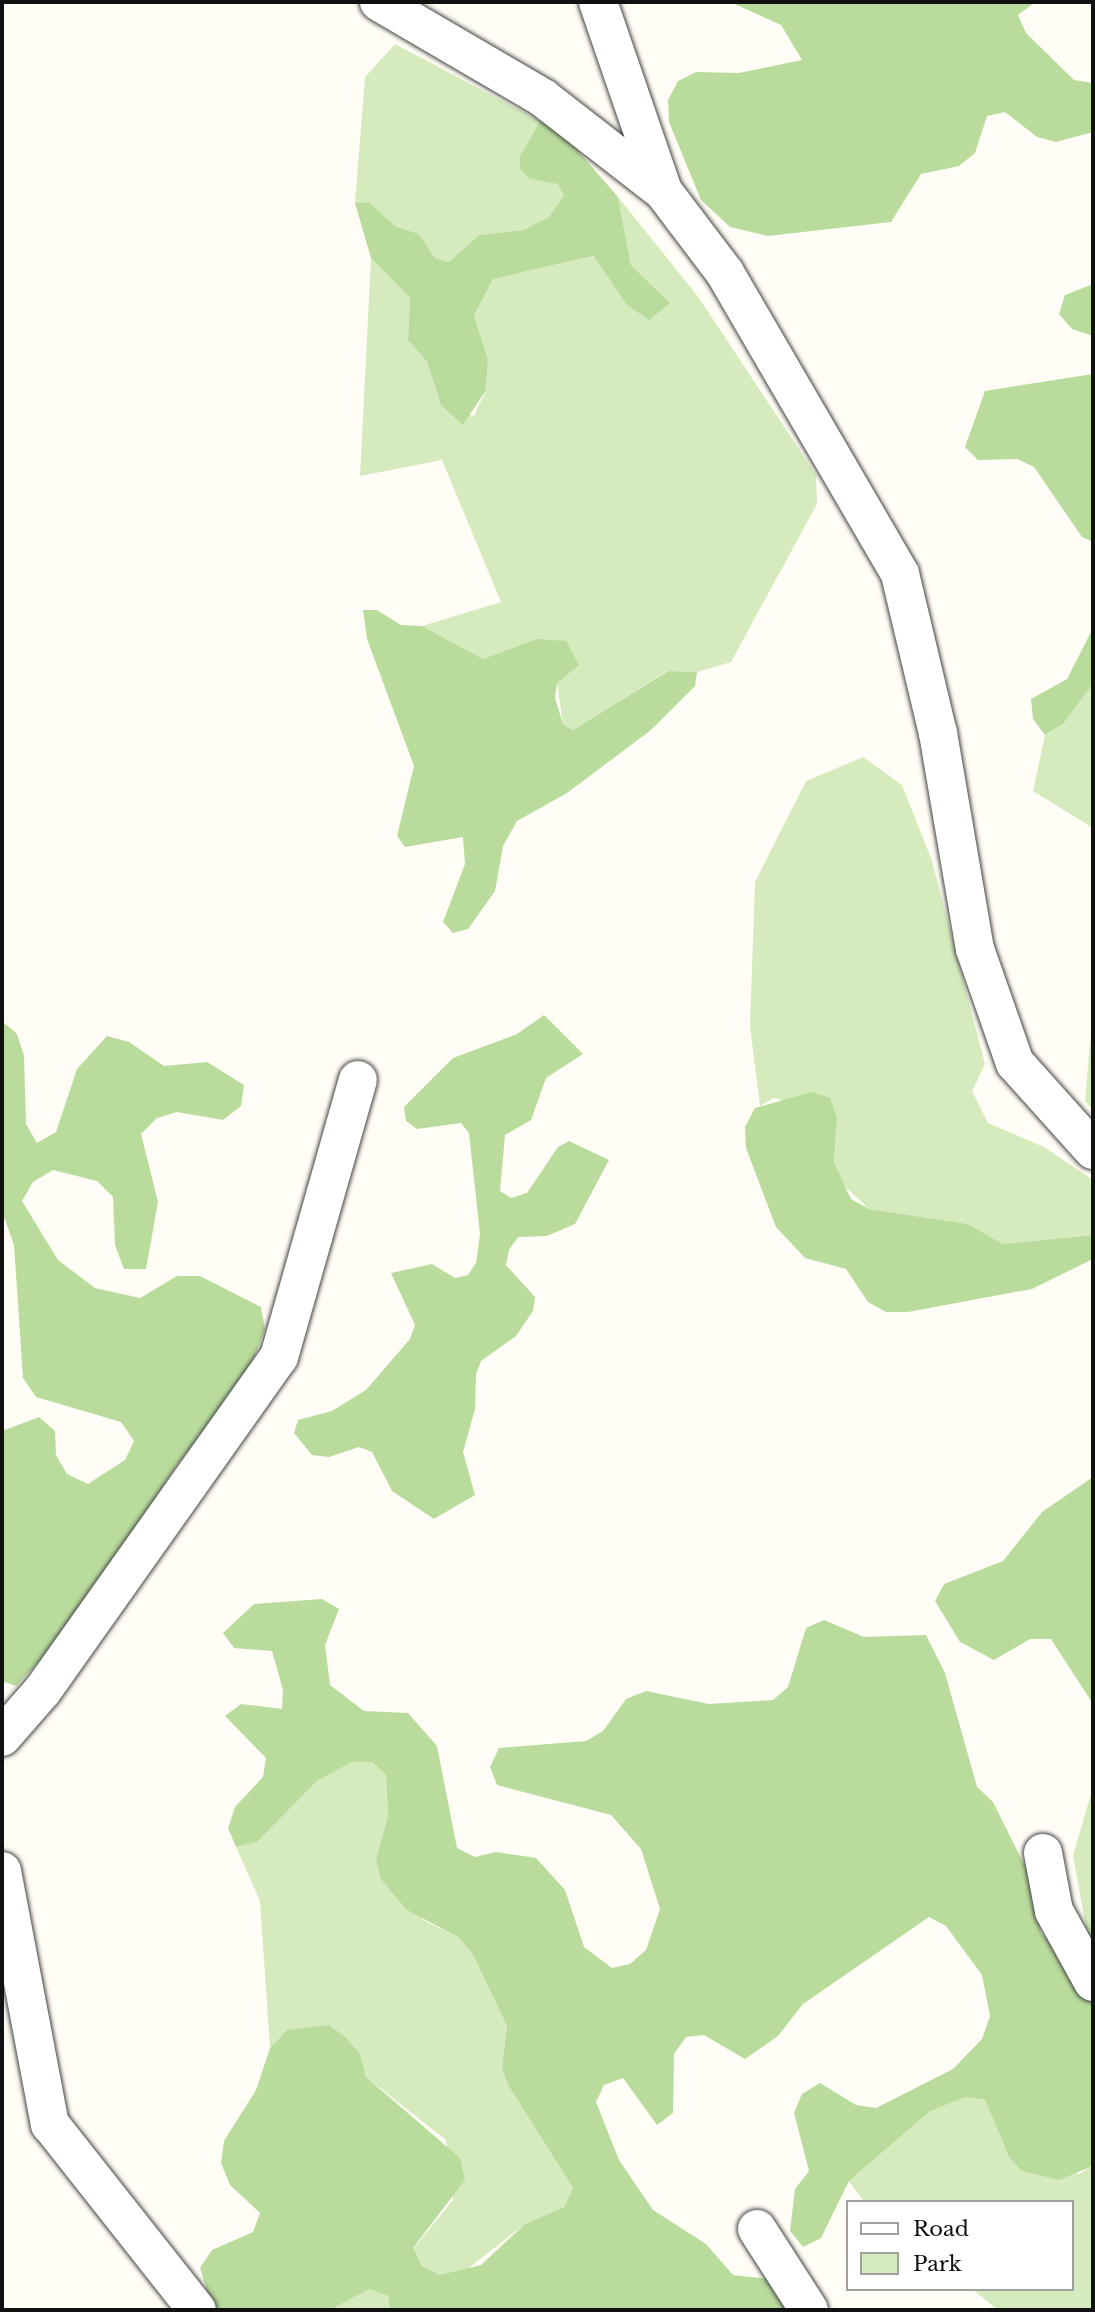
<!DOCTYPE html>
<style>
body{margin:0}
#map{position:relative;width:1095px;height:2312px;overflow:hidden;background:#fffdf5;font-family:"Libre Baskerville",serif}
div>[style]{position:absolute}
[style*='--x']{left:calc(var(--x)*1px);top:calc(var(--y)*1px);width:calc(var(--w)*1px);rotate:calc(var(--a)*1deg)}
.green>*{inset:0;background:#d5ebbd}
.forest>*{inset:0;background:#b9dc9c}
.roads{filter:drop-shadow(0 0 2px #444) drop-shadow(0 0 2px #444)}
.minor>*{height:38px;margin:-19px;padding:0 19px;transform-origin:19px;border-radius:19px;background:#fff}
span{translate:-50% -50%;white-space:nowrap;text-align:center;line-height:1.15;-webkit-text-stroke:7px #fff;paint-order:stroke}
.frame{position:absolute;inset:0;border:4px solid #111;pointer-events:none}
.legend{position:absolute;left:846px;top:2200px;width:228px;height:91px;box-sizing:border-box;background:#fff;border:2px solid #a0a0a0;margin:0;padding:9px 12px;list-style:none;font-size:21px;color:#111}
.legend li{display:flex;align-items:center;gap:14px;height:35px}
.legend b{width:35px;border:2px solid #a0a0a0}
</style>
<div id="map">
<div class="green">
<div style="clip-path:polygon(395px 44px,540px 121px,520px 156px,530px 179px,558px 183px,564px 195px,549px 217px,523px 230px,479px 235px,449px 262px,435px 258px,419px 234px,395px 226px,369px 202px,355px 203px,365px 77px)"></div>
<div style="clip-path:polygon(618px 197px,699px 298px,816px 475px,817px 504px,731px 662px,697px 672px,667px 671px,573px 730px,563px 724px,557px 683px,536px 639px,483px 659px,422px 626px,501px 602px,442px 460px,360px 476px,371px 258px,410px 298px,408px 340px,427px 362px,441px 405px,474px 416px,486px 390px,488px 359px,474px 316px,493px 279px,595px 256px,626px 304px,670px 303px,631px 265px)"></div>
<div style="clip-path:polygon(1093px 684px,1093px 828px,1033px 791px,1045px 735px,1063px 724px)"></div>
<div style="clip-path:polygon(863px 757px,902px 785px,932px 861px,985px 1064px,972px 1091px,988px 1123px,1044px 1147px,1093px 1180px,1093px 1235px,1003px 1244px,968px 1224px,869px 1209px,840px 1182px,834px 1163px,837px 1118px,774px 1098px,760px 1106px,750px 1026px,755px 882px,806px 781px)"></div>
<div style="clip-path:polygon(1093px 1010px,1093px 1110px,1085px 1101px)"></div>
<div style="clip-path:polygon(352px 1762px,372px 1762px,386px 1775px,388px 1816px,376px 1859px,423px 1920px,458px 1937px,472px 1953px,507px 2026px,502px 2068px,508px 2085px,573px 2188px,564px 2207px,525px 2224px,461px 2274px,440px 2275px,422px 2266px,413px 2249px,453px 2200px,446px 2140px,366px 2077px,360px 2054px,287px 2030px,270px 2048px,260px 1901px,236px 1847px,257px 1842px,317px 1781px)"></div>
<div style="clip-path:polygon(1093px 1787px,1093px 1952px,1091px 1954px,1073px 1856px)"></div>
<div style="clip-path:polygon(965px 2097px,985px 2100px,1009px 2157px,1079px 2174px,1093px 2166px,1093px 2310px,998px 2310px,972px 2289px,1072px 2289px,1072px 2202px,864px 2202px,849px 2181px,929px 2112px)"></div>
<div style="clip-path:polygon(369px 2289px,388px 2296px,390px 2310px,330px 2310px)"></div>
</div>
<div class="forest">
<div style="clip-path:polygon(730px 2px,1035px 2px,1018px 15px,1026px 33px,1074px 80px,1093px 83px,1093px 132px,1056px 142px,1037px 137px,1005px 112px,987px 116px,975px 153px,959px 166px,921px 174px,891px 222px,768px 236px,730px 227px,701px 200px,669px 122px,668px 100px,678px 81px,696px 72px,739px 73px,802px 60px,781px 25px)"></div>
<div style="clip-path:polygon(540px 121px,560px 130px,618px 197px,631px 265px,670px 303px,649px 320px,626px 304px,594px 256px,493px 279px,474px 316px,488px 359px,486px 390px,463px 425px,441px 405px,427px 362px,408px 340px,410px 298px,371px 258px,355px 203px,369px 202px,395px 226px,419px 234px,435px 258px,449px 262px,479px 235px,523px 230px,549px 217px,564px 195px,558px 184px,530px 179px,520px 169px,520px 156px)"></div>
<div style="clip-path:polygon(1093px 284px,1093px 336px,1072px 329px,1059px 314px,1065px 295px)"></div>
<div style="clip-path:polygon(1093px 374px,1093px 542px,1082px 537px,1034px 467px,1017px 459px,978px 460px,965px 447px,985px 391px)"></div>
<div style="clip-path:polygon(363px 610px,377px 610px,401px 625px,422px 626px,483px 659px,536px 639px,566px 641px,579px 665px,557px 683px,555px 698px,563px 724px,573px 730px,668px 671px,697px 672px,695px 686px,651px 730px,567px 793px,517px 821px,503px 846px,495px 891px,468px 929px,453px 933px,443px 922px,465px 864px,463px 837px,405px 847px,397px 836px,414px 766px,367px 639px)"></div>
<div style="clip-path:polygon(1093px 628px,1093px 684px,1063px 724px,1045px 735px,1033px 719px,1031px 699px,1067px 679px)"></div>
<div style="clip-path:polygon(544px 1015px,583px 1054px,546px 1078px,531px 1120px,505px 1135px,500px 1191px,511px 1198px,527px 1193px,558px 1147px,569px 1141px,609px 1160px,575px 1224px,547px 1236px,518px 1237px,509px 1250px,506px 1265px,535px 1297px,533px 1311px,516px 1336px,481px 1361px,476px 1374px,475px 1409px,463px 1452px,475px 1495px,434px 1519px,392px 1491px,372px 1452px,359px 1447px,329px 1457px,312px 1455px,294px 1433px,298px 1420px,332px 1411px,366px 1390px,410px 1339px,415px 1325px,391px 1273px,432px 1264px,455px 1278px,468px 1275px,476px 1263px,480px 1234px,469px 1133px,461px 1123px,417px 1129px,406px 1121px,404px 1107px,453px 1058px,517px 1034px)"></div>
<div style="clip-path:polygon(2px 1021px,17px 1034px,24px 1056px,26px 1124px,37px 1143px,56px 1132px,77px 1069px,107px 1036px,129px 1042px,164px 1066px,207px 1062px,244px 1085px,241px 1106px,223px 1120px,177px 1112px,157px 1118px,141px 1134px,158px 1202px,146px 1269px,124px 1269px,115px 1245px,113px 1197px,97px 1181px,53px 1170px,33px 1182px,22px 1201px,58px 1260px,95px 1288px,140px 1298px,177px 1276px,200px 1276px,261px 1307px,265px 1329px,248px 1374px,174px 1469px,83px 1614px,16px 1686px,2px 1681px,2px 1431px,39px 1417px,55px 1431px,56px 1455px,67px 1474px,88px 1484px,125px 1460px,134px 1441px,121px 1422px,36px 1397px,23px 1378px,14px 1245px,2px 1211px)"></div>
<div style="clip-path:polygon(812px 1092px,830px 1098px,837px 1118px,834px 1163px,851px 1199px,869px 1209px,968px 1224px,1003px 1244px,1093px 1235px,1093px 1259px,1032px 1289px,908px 1312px,886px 1312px,868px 1302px,846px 1269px,805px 1258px,776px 1227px,746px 1148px,745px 1127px,755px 1108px)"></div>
<div style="clip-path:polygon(1093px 1477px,1093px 1704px,1051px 1639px,1030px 1639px,994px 1660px,960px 1642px,935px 1601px,944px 1584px,1003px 1561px,1042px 1512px)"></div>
<div style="clip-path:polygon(322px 1599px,339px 1609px,325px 1645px,330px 1685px,364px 1711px,408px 1713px,437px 1746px,457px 1848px,475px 1857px,496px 1852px,536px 1858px,565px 1890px,584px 1947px,612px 1968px,630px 1964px,646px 1950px,660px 1909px,641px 1849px,611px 1815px,497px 1785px,490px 1767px,499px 1748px,586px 1741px,603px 1731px,626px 1699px,646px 1691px,709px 1704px,773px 1700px,788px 1687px,806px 1628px,824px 1620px,864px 1637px,926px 1635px,945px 1673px,977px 1787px,993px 1802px,1027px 1870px,1041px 1933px,1055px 1948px,1093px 1952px,1093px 2166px,1059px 2180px,1022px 2171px,1009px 2157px,985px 2100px,965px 2097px,929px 2112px,849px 2181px,821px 2238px,803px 2247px,790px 2231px,795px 2189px,809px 2171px,794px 2113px,802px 2094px,820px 2083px,856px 2105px,876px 2108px,953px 2069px,982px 2039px,990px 2016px,982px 1975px,946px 1926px,929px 1917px,803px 2004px,778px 2036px,745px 2059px,704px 2035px,686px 2037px,674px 2054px,673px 2113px,657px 2125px,623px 2078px,604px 2085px,596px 2102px,619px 2160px,653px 2210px,706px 2244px,733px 2275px,777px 2280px,790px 2295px,784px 2310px,390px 2310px,388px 2296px,369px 2289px,330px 2310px,213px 2310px,200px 2268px,212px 2250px,253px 2232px,260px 2213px,230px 2185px,221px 2163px,224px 2141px,256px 2090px,270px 2048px,287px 2030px,329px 2025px,345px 2037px,360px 2054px,366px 2077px,460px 2158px,465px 2180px,413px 2248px,422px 2266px,440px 2275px,481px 2265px,525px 2224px,564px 2207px,573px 2188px,508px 2085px,502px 2068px,507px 2026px,472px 1953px,458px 1937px,407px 1910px,381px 1879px,376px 1859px,388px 1816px,386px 1775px,372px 1762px,352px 1762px,317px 1781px,257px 1842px,236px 1847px,228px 1828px,235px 1807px,263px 1777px,266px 1758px,225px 1716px,241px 1704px,282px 1709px,283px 1690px,272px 1651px,234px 1648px,223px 1633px,254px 1604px)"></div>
</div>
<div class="roads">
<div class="minor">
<div style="--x:379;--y:2;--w:190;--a:30.3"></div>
<div style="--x:543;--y:98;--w:152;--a:37.8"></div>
<div style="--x:598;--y:2;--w:200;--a:71"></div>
<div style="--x:663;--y:191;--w:103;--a:52.9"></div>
<div style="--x:725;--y:273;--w:348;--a:59.8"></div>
<div style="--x:900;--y:574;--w:163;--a:76.6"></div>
<div style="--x:938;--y:733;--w:219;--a:80.3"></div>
<div style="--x:975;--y:949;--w:121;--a:70.7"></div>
<div style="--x:1015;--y:1063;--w:117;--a:48.1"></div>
<div style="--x:2;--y:1737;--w:62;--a:-48.9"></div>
<div style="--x:43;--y:1690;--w:408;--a:-54.7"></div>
<div style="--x:279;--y:1357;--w:288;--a:-74.1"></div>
<div style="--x:1043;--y:1853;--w:59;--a:79.3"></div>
<div style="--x:1054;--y:1911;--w:81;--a:61.2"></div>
<div style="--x:2;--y:1871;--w:258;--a:79.3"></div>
<div style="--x:50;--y:2124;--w:237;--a:51.7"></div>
<div style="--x:757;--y:2229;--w:96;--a:57.3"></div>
</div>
</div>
<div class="frame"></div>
<ul class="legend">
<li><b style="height:9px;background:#fff"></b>Road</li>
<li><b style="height:19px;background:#d5ebbd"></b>Park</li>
</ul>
</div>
